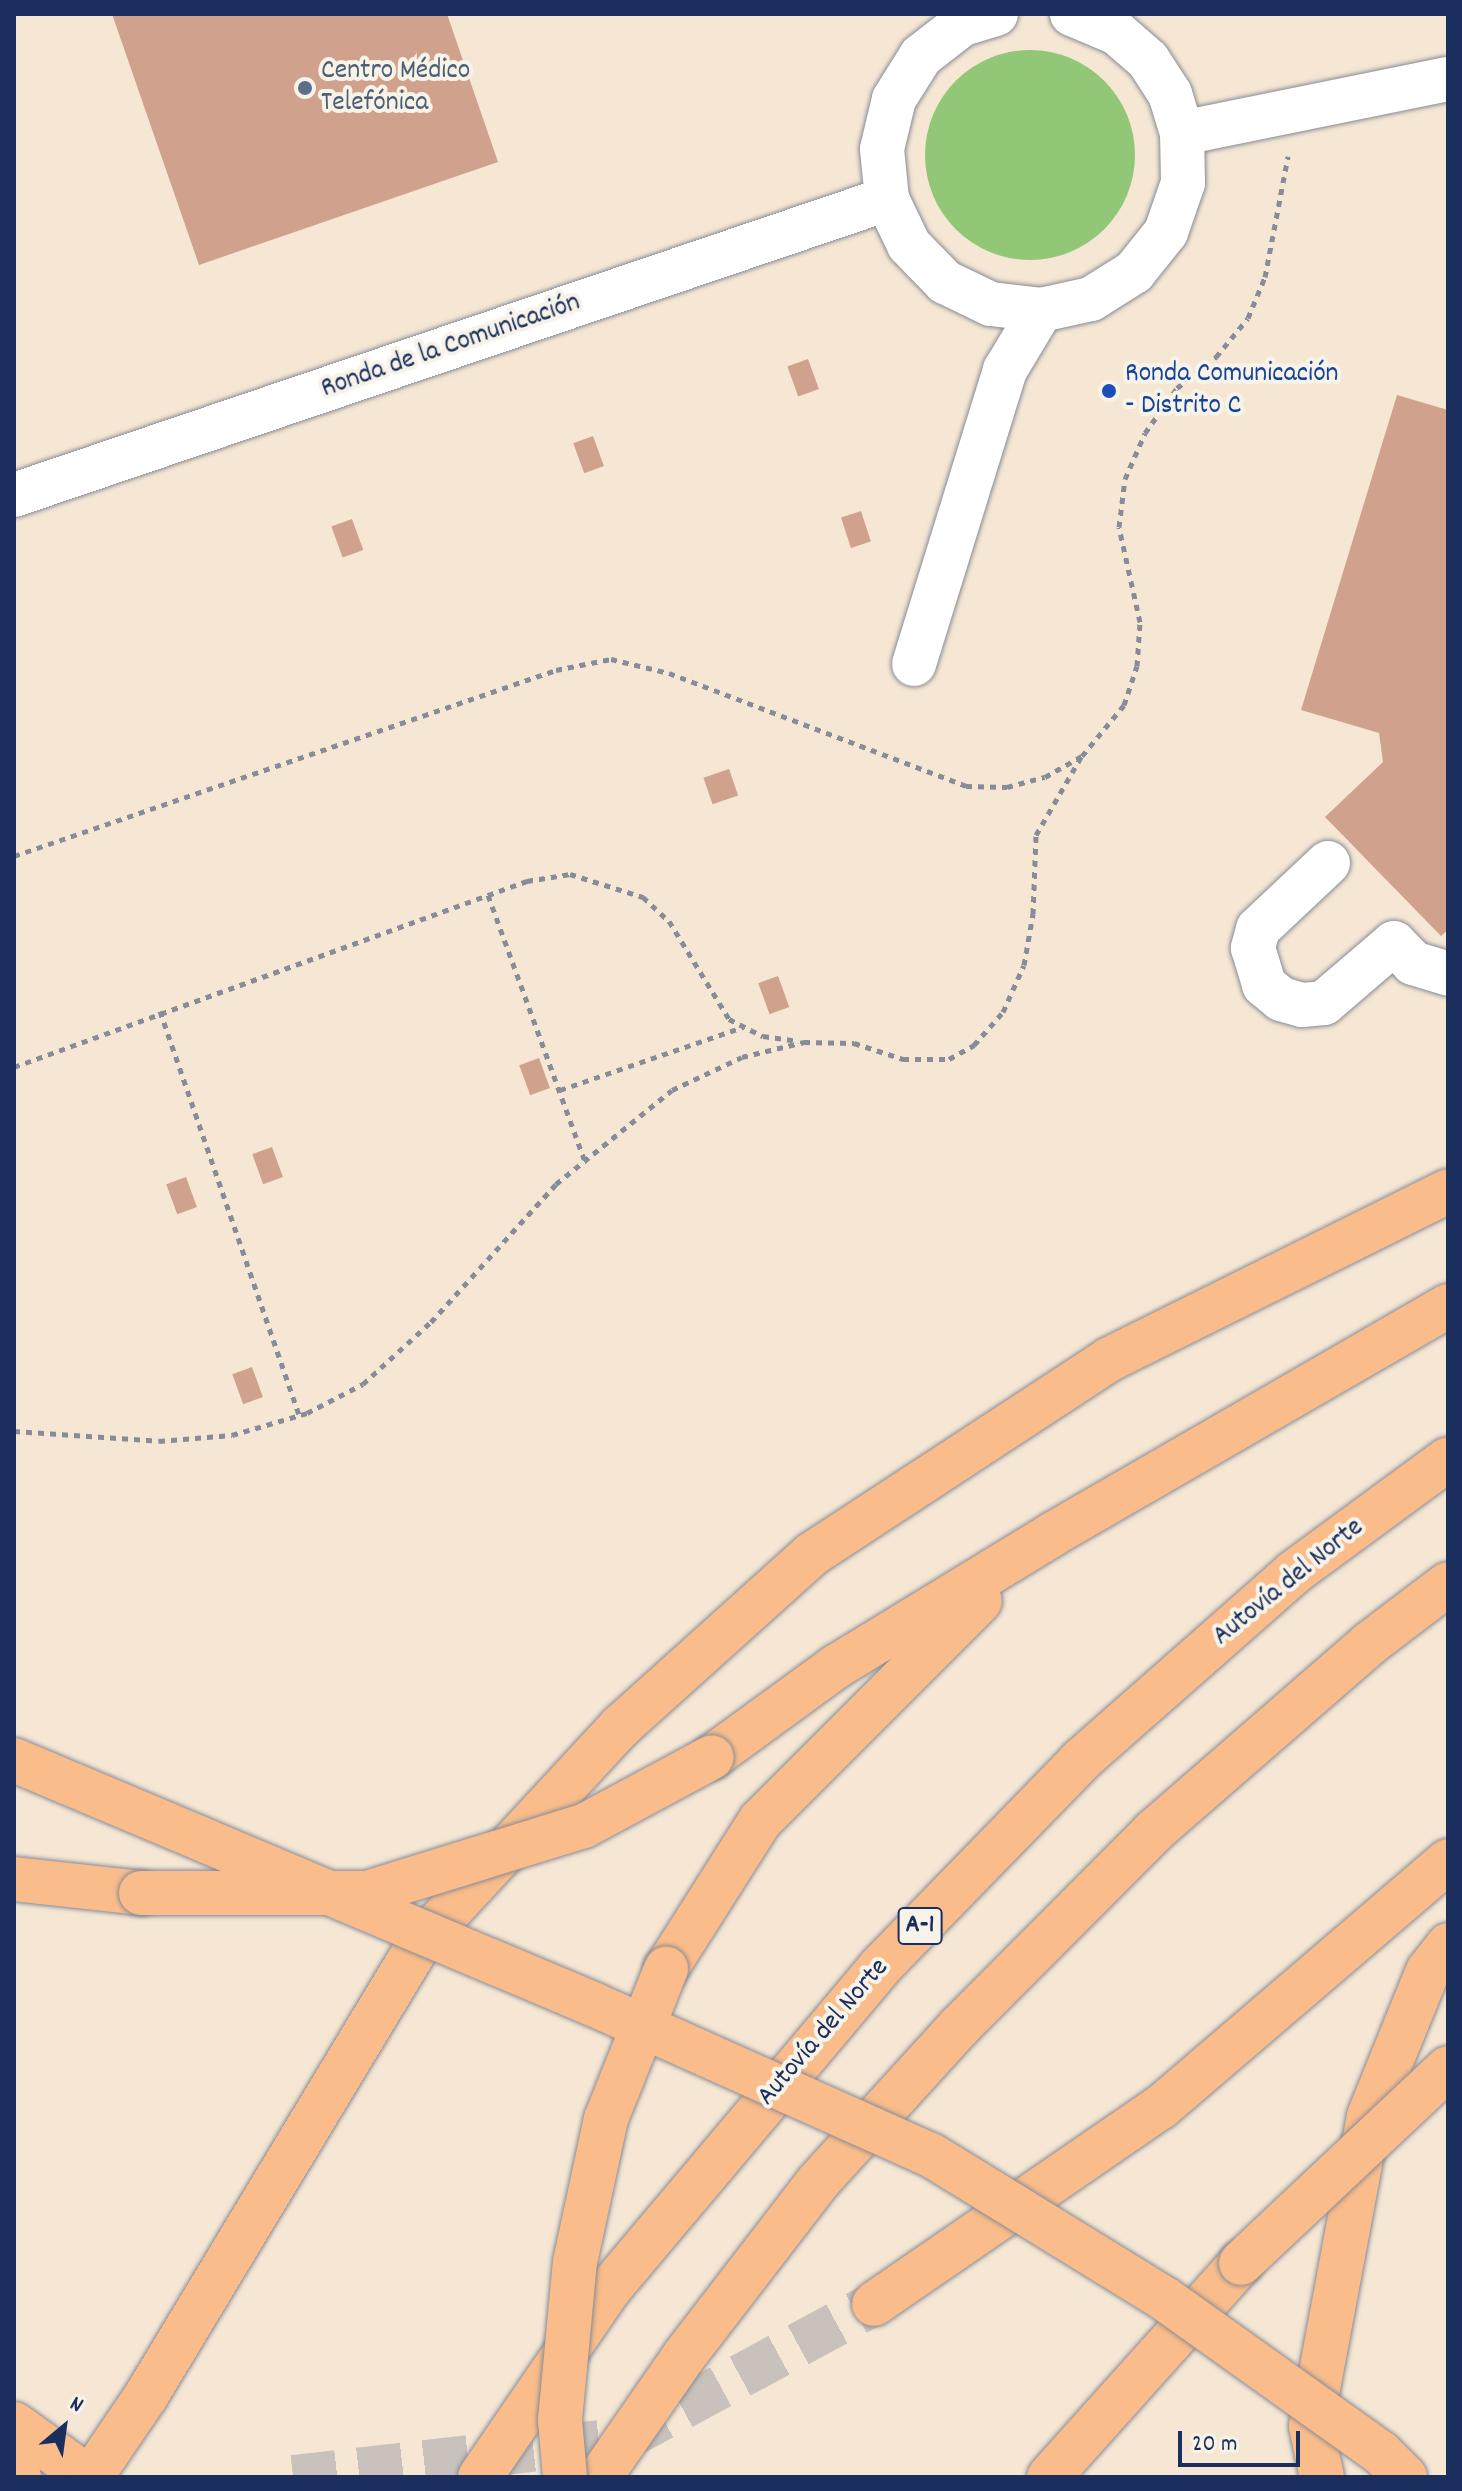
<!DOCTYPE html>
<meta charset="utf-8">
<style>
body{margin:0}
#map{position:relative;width:1462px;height:2491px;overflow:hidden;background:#f5e7d3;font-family:Dekko,sans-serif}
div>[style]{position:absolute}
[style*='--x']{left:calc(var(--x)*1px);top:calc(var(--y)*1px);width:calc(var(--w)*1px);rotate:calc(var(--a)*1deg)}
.green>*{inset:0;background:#93c778}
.round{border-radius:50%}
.building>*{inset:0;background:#d0a28d;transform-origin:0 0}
.highway-tunnel>*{height:44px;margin-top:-22px;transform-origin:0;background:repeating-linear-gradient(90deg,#c9c2bc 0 44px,transparent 0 66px)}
.path>*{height:5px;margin-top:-2.5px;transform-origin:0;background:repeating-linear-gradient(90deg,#888b98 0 6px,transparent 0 12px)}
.roads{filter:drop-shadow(0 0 2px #888b98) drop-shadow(0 0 2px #888b98)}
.minor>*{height:44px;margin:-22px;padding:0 22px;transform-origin:22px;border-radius:22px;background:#fff}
.highway>*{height:44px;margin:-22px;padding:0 22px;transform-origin:22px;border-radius:22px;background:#f9bc8a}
.bridges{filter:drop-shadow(0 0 2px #888b98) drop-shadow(0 0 2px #888b98)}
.highway-bridge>*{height:44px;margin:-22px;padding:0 22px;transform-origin:22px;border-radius:22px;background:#f9bc8a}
.dots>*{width:22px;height:22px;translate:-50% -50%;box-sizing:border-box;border:4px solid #f7f3e8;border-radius:50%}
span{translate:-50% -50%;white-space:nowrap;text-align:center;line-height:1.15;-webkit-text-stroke:8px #f7f3e8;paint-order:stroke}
.shield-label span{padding:2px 6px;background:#f7f3e8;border:2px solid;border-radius:6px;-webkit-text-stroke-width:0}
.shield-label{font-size:26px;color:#1b2f5e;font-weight:700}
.service-label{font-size:28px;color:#4e5e75}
.left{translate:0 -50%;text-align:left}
.street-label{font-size:28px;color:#1b2f5e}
.transit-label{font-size:28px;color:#164399}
.frame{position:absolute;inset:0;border:16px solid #1b2f5e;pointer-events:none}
.north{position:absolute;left:24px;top:2387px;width:80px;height:80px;-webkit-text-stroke:6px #f7f3e8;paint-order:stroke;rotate:29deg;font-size:22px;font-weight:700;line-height:32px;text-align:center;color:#1b2f5e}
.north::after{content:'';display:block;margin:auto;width:28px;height:36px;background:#1b2f5e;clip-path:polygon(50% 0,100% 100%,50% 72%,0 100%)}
.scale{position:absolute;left:1178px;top:2431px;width:122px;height:36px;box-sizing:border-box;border:4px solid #1b2f5e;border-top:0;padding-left:10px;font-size:24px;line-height:28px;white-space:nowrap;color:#1b2f5e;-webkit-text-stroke:6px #f7f3e8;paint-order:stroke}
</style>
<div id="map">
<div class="green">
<div class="round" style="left:925px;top:50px;width:210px;height:210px"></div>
</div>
<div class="building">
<div style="clip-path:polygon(112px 14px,447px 14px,498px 162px,199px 265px)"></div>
<div style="left:808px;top:359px;width:32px;height:22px;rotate:70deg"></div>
<div style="clip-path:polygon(1397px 395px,1448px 410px,1448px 930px,1441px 936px,1325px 817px,1383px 762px,1379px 733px,1301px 710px)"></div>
<div style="left:593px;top:436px;width:32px;height:21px;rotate:70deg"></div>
<div style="left:861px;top:511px;width:32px;height:21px;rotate:72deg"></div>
<div style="left:352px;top:519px;width:33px;height:22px;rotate:70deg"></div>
<div style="left:729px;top:769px;width:28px;height:27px;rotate:71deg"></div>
<div style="left:778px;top:976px;width:33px;height:21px;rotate:70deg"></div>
<div style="left:539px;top:1058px;width:32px;height:21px;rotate:70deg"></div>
<div style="left:272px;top:1147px;width:32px;height:21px;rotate:70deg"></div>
<div style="left:186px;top:1177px;width:32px;height:21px;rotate:70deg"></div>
<div style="left:252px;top:1367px;width:32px;height:21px;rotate:70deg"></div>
</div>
<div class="highway-tunnel">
<div style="--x:293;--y:2477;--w:333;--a:-6.5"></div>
<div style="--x:624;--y:2439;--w:284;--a:-28.4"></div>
</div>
<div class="path">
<div style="--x:14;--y:856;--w:573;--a:-18.94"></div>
<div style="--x:556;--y:670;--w:56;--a:-11.3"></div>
<div style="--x:611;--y:659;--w:60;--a:13.6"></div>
<div style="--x:669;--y:673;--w:318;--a:20.8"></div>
<div style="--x:966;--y:786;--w:41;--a:1.4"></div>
<div style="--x:1007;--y:787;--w:39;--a:-15"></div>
<div style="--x:1045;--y:777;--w:43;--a:-29.6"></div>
<div style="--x:1082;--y:756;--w:66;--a:-50.5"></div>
<div style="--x:1124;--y:705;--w:41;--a:-71.6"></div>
<div style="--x:1137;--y:666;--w:44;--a:-86.1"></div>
<div style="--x:1140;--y:622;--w:97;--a:-102.5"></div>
<div style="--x:1119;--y:527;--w:48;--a:-82.9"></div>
<div style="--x:1125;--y:479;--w:50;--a:-66.5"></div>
<div style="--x:1145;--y:433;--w:55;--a:-54.6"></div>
<div style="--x:1177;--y:388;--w:50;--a:-38.5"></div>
<div style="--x:1216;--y:357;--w:50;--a:-50.6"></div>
<div style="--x:1248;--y:318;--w:44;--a:-67.5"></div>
<div style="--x:1265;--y:277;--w:123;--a:-79.2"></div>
<div style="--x:488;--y:895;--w:281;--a:70"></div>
<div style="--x:160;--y:1011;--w:427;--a:71"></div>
<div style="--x:14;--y:1067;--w:546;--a:-19.93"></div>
<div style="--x:527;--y:881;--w:44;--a:-9.2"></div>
<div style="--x:570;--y:874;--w:77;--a:17.5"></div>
<div style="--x:643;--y:897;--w:35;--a:43"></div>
<div style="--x:669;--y:921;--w:115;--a:58.5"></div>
<div style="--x:729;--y:1019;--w:38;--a:27"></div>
<div style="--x:763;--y:1036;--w:36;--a:8"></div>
<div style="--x:560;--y:1090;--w:194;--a:-19"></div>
<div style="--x:14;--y:1431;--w:145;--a:3.9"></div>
<div style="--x:159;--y:1441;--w:73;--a:-4.7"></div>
<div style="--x:232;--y:1435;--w:78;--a:-16.3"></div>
<div style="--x:307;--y:1413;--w:63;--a:-27.4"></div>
<div style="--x:363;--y:1384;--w:92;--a:-42.4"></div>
<div style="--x:431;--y:1322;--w:186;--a:-47.8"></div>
<div style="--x:556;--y:1184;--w:149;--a:-39"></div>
<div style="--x:672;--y:1090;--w:77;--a:-25.2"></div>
<div style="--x:742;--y:1057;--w:64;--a:-13.6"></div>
<div style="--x:804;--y:1042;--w:50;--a:1.1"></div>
<div style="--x:854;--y:1043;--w:52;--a:18.1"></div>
<div style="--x:903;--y:1059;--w:46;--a:0"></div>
<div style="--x:949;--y:1059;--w:29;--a:-29"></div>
<div style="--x:974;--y:1045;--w:44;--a:-48.7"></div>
<div style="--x:1003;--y:1012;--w:51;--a:-65.9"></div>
<div style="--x:1024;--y:965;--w:52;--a:-80"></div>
<div style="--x:1033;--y:914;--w:79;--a:-87.8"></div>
<div style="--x:1036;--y:835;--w:90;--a:-60"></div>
</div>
<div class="roads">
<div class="minor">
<div style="--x:996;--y:14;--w:37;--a:163"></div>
<div style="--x:961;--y:25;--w:51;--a:142.2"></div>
<div style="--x:921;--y:56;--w:51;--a:122.1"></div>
<div style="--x:894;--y:99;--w:51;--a:103.5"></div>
<div style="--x:882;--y:149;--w:50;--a:84.3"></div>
<div style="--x:887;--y:199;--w:51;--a:64.4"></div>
<div style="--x:909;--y:245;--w:52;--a:45.8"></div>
<div style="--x:945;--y:282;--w:51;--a:25.6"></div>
<div style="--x:991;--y:304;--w:50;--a:6.8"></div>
<div style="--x:1041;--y:310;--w:51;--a:-12.4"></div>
<div style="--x:1091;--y:299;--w:51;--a:-32.1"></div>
<div style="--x:1134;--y:272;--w:51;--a:-51.3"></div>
<div style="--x:1166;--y:232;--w:52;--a:-70.9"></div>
<div style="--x:1183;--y:183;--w:50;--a:-91.1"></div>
<div style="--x:1182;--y:133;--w:41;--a:-107.1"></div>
<div style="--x:1170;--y:94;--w:40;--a:-122.9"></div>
<div style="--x:1148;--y:60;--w:41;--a:-138.9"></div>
<div style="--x:1117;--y:33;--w:49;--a:-157.1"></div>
<div style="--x:1182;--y:133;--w:271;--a:-11.5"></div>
<div style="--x:14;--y:495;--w:922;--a:-18.73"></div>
<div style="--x:914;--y:664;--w:308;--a:-72.8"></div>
<div style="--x:1005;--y:370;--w:70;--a:-59"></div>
<div style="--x:1328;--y:863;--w:96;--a:136.7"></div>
<div style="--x:1258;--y:929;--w:20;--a:105"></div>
<div style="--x:1253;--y:948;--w:39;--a:73"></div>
<div style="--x:1264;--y:985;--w:22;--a:39"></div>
<div style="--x:1281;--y:999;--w:22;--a:16"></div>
<div style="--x:1302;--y:1005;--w:22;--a:-5"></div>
<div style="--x:1324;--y:1003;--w:92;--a:-40.6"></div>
<div style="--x:1394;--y:943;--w:28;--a:46"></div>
<div style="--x:1413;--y:963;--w:37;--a:17"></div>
</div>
<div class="highway">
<div style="--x:712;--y:1757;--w:155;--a:-36.1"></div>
<div style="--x:837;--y:1666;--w:253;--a:-31.4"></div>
<div style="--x:1053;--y:1534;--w:456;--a:-30"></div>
<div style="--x:14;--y:1879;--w:128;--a:6.3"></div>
<div style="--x:666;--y:1969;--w:175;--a:-57.6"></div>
<div style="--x:760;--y:1821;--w:311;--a:-45"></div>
<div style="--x:874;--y:2304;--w:348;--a:-34.5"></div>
<div style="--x:1161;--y:2107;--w:378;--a:-40.6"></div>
<div style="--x:14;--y:2424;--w:91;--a:35.6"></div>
<div style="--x:14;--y:2465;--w:13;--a:67"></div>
<div style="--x:91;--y:2477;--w:98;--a:-55.8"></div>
<div style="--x:146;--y:2396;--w:528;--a:-58.87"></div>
<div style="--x:419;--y:1944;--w:296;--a:-47.2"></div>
<div style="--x:620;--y:1727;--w:258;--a:-42"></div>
<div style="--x:812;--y:1554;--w:354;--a:-33.2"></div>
<div style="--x:1108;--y:1360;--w:380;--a:-26.4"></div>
<div style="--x:480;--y:2477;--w:229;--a:-55.5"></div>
<div style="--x:610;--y:2288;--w:418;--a:-49.9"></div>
<div style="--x:879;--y:1968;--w:289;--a:-45.8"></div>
<div style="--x:1080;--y:1761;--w:284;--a:-41.4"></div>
<div style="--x:1293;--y:1573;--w:192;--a:-36.3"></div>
<div style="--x:600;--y:2477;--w:147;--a:-55.2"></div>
<div style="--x:684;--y:2356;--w:218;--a:-52.4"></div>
<div style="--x:817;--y:2183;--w:211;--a:-47.7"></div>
<div style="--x:959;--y:2027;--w:275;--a:-45.1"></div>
<div style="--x:1153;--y:1832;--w:286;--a:-41"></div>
<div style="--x:1369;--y:1644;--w:99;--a:-37.2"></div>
<div style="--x:1049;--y:2477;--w:288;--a:-48.1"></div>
<div style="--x:1322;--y:2477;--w:52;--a:-102.2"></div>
<div style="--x:1311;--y:2426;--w:315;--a:-79.4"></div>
<div style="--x:1369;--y:2116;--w:157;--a:-67.9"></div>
<div style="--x:1428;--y:1971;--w:33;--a:-52"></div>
</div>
</div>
<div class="bridges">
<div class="highway-bridge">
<div style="--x:14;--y:1760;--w:631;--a:22.86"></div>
<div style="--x:595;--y:2005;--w:368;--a:24.1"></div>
<div style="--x:931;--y:2155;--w:275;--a:31.6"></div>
<div style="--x:1165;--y:2299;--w:265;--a:35.5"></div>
<div style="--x:1381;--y:2453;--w:34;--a:45"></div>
<div style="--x:141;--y:1893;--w:226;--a:0"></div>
<div style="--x:367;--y:1893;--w:227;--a:-17.2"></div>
<div style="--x:584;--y:1826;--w:145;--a:-28.3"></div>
<div style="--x:1241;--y:2263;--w:284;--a:-43.3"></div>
<div style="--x:565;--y:2477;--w:57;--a:-95"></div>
<div style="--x:560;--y:2420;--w:159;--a:-84.6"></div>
<div style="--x:575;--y:2262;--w:146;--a:-77.8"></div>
<div style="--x:606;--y:2119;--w:162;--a:-68.2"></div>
</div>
</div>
<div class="dots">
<div style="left:305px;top:88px;background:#5c6f8a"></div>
<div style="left:1109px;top:391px;background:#1a4fb4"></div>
</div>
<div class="shield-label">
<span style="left:920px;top:1926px">A-1</span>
</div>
<div class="service-label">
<span class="left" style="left:321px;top:88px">Centro Médico<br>Telefónica</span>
</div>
<div class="street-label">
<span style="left:451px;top:347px;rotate:-19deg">Ronda de la Comunicación</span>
<span style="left:1289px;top:1583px;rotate:-39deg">Autovía del Norte</span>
<span style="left:824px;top:2033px;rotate:-49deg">Autovía del Norte</span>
</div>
<div class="transit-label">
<span class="left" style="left:1125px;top:391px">Ronda Comunicación<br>- Distrito C</span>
</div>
<div class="frame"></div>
<div class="north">N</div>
<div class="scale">20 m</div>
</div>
